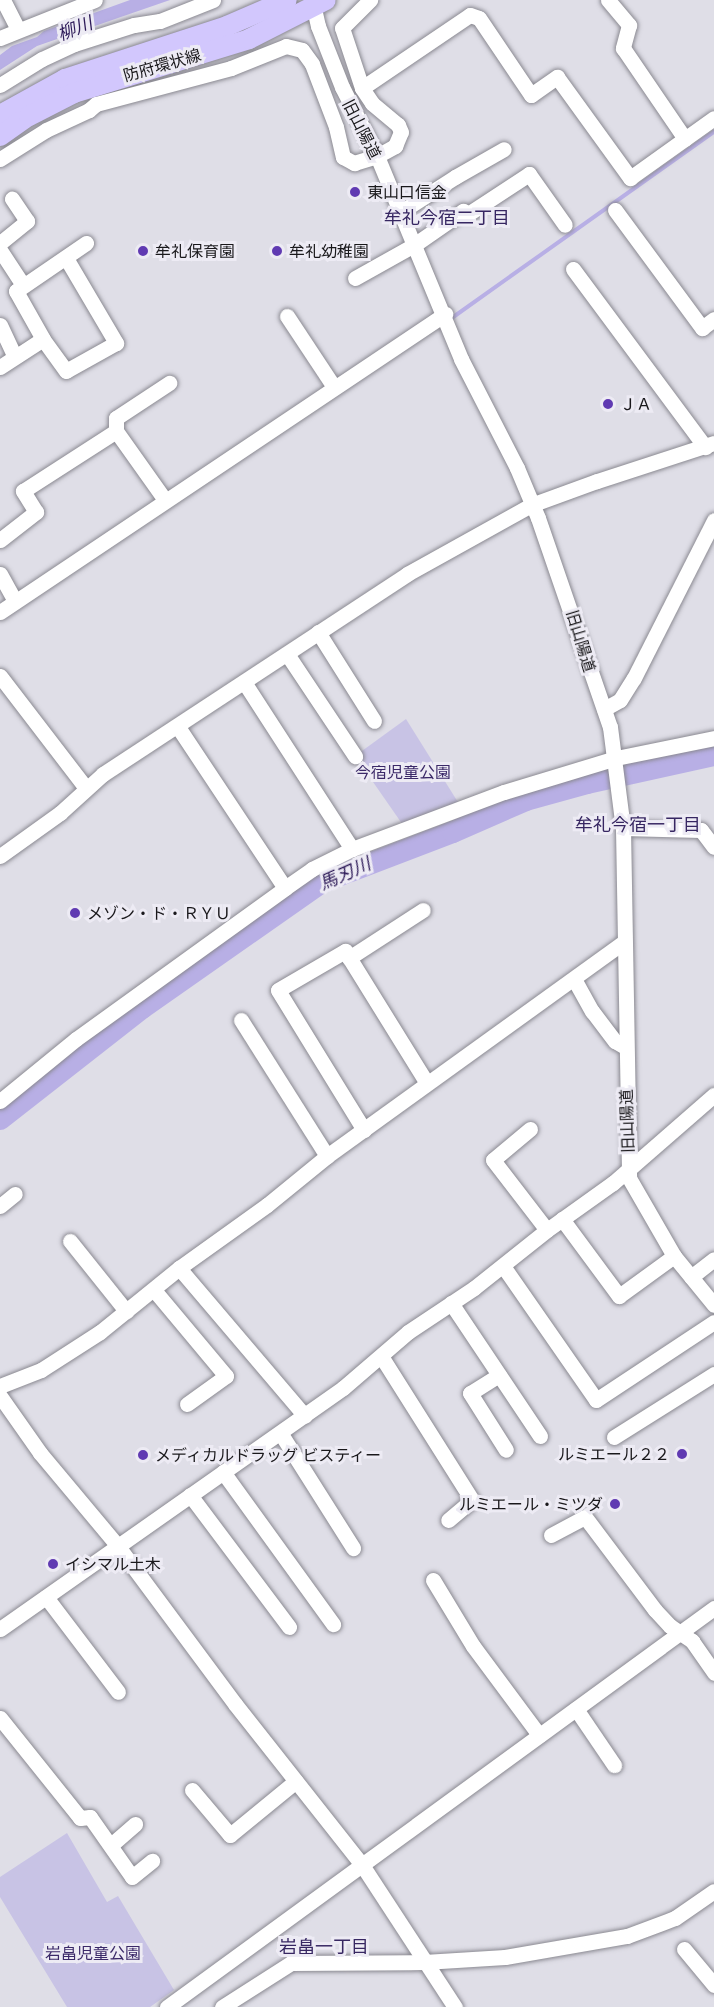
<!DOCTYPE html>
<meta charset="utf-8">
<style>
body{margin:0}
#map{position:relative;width:714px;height:2007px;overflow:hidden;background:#dfdee7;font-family:"PT Sans","Noto Sans JP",sans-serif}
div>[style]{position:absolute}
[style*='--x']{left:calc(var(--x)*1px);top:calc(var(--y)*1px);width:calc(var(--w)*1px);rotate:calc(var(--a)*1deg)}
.green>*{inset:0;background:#c8c3e5}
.water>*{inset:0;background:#b8afe5}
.stream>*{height:4px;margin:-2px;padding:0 2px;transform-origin:2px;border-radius:2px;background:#b8afe5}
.river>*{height:22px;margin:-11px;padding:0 11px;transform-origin:11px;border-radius:11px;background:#b8afe5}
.roads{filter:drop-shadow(0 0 2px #8a8991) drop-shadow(0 0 2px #8a8991)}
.minor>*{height:15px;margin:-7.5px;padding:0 7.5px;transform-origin:7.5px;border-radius:7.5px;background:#fff}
.major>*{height:20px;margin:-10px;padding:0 10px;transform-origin:10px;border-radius:10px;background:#d2c7fd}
.dots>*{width:16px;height:16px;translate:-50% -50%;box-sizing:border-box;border:3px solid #edebf4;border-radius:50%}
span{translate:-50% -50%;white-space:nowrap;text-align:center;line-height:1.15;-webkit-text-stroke:6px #edebf4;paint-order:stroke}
.street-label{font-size:16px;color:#19181b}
.poi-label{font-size:16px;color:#19181b}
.left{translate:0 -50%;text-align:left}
.right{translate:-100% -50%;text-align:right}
.park-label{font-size:16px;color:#3b2968}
.water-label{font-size:18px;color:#2e1b59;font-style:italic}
.neighbourhood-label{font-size:18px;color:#372762}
</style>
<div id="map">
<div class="green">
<div style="clip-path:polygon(406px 719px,461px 807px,405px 828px,355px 756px)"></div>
<div style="clip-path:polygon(67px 1833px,107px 1902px,118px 1896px,174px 1990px,150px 2007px,67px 2007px,0 1897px,0 1877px)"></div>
</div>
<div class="water">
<div style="clip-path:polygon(130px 0,170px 0,37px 46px,0 70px,0 55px,12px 46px,37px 37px,44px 31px)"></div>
</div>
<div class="stream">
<div style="--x:449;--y:320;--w:325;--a:-35.4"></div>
</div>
<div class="river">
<div style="--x:0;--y:1119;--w:180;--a:-38"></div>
<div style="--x:142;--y:1008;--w:220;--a:-35"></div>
<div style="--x:322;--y:882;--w:140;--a:-20.9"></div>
<div style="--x:453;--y:832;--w:80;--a:-23.7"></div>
<div style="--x:526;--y:800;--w:63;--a:-15.6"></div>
<div style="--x:587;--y:783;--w:130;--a:-12.4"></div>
</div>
<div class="roads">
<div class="minor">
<div style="--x:3;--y:0;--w:33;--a:63"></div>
<div style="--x:312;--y:0;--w:27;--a:77"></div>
<div style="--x:318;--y:26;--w:66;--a:68.5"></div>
<div style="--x:342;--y:87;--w:77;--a:63.1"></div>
<div style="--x:377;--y:156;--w:220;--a:67.5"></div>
<div style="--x:461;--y:359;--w:123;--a:62.8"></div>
<div style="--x:517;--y:468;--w:54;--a:67.2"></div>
<div style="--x:538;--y:518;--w:221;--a:71"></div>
<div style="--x:610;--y:727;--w:102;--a:82.7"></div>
<div style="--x:623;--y:828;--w:350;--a:89"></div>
<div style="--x:629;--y:1178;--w:90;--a:60"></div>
<div style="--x:674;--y:1256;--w:63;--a:50.8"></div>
<div style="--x:608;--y:0;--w:33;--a:50"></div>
<div style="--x:629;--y:25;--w:24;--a:105"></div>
<div style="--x:623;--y:48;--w:110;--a:55.7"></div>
<div style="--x:0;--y:38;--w:102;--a:-21.8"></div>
<div style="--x:0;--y:85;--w:49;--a:-31.8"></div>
<div style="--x:42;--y:59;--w:35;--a:-25"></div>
<div style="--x:74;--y:44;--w:63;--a:-17.6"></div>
<div style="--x:134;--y:25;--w:26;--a:-9"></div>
<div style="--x:160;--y:21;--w:57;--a:-21.6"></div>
<div style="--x:362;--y:88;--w:130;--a:-34.1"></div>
<div style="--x:470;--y:15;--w:9;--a:18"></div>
<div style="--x:479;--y:18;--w:93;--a:56"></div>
<div style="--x:531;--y:95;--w:32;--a:-35"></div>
<div style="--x:557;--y:77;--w:125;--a:54.1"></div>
<div style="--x:630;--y:178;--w:103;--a:-35.5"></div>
<div style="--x:0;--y:159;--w:54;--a:-32.2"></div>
<div style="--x:46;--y:130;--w:47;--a:-24.9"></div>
<div style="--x:89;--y:110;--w:9;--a:-41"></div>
<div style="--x:96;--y:104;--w:140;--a:-14.9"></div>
<div style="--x:231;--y:68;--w:59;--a:-21.8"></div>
<div style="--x:286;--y:46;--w:16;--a:14"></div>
<div style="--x:302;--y:50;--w:17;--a:54"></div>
<div style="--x:312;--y:64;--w:67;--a:69.1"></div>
<div style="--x:336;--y:127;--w:31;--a:77"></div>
<div style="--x:343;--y:157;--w:13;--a:29"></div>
<div style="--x:354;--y:163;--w:24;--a:-17"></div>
<div style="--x:377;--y:156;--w:21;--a:-29"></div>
<div style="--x:395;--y:146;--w:15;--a:-67"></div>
<div style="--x:401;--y:132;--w:8;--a:-113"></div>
<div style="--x:398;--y:125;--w:34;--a:-140"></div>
<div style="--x:372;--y:103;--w:18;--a:-124"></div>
<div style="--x:362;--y:88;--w:63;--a:-108.4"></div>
<div style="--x:342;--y:28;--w:40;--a:-45"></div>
<div style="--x:615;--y:210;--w:147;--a:53.6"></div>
<div style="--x:702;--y:328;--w:15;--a:-37"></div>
<div style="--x:399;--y:213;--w:67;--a:-32.7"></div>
<div style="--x:455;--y:177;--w:56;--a:-29.7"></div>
<div style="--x:0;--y:243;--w:35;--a:-39"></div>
<div style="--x:27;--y:221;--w:27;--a:-124"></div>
<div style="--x:0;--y:250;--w:42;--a:56.7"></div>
<div style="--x:66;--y:258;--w:99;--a:59.5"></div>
<div style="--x:116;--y:343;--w:57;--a:150.8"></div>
<div style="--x:66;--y:371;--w:39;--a:-126"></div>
<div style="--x:43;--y:339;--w:55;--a:-119.4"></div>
<div style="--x:16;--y:291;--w:85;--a:-34.4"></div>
<div style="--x:573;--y:269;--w:222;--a:53.4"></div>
<div style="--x:355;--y:278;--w:68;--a:-29.2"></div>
<div style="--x:414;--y:245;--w:60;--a:-34.8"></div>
<div style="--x:463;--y:211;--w:6;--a:31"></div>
<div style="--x:468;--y:214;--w:73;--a:-33.3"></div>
<div style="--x:529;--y:174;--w:62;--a:54.8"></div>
<div style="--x:287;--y:316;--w:85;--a:56.5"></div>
<div style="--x:0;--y:325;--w:35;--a:65"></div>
<div style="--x:0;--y:367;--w:51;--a:-33.1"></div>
<div style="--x:165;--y:500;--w:85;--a:-125.4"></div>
<div style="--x:116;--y:431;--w:13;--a:-90"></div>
<div style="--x:116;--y:418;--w:64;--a:-33.4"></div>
<div style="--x:0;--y:540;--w:46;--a:-37.9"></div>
<div style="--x:36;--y:512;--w:25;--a:-122"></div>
<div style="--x:23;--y:491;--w:111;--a:-32.8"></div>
<div style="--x:0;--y:574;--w:31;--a:61"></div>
<div style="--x:0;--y:612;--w:536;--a:-33.81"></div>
<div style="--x:318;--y:632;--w:105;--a:57.8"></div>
<div style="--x:287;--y:654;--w:123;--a:56.3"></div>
<div style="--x:0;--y:676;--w:141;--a:52.5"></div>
<div style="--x:244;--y:682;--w:199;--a:57.1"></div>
<div style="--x:604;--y:709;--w:18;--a:-29"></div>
<div style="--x:620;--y:700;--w:26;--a:-58"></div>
<div style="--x:634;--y:678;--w:177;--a:-63.1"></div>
<div style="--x:178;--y:727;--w:193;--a:56.4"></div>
<div style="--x:623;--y:828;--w:78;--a:1.5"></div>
<div style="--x:701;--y:830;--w:21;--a:53"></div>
<div style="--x:0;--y:856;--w:74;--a:-35.6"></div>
<div style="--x:60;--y:813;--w:58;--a:-42.2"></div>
<div style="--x:103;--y:774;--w:364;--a:-33.3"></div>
<div style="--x:407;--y:574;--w:142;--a:-29.1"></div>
<div style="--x:531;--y:505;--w:70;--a:-20"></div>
<div style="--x:597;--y:481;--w:123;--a:-18"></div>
<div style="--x:349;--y:958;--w:88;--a:-33"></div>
<div style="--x:574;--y:979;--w:37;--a:61"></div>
<div style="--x:592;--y:1011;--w:38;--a:53"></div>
<div style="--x:615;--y:1041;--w:12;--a:31"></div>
<div style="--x:241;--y:1020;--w:161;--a:57.7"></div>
<div style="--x:0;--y:1101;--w:98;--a:-39.2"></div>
<div style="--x:76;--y:1039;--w:258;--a:-35.8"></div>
<div style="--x:285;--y:888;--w:33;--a:-35"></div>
<div style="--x:312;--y:869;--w:45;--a:-26.6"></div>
<div style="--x:352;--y:849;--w:162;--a:-20.6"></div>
<div style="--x:504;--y:792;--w:117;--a:-16.9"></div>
<div style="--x:616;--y:758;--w:100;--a:-11.5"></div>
<div style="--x:530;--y:1129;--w:48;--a:140"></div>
<div style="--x:493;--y:1160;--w:88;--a:52.4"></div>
<div style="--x:364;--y:1130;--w:164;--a:-121.6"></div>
<div style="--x:278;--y:990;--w:78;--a:-30.2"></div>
<div style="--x:345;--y:951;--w:155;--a:58.2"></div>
<div style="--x:0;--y:1206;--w:19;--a:-39"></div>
<div style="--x:562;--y:1219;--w:96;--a:53.5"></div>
<div style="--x:619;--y:1296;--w:68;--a:-36"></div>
<div style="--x:70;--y:1241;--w:90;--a:51.3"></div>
<div style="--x:503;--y:1266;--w:163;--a:55.2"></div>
<div style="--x:596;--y:1400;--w:141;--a:-33.5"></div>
<div style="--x:179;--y:1268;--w:194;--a:49.6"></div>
<div style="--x:691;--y:1277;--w:29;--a:-38"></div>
<div style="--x:154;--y:1290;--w:112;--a:50.1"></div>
<div style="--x:226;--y:1376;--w:48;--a:144.3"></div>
<div style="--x:451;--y:1303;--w:160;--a:56.2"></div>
<div style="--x:381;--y:1356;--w:170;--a:57.7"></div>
<div style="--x:472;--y:1500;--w:31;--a:140"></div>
<div style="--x:499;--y:1375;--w:34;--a:148"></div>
<div style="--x:470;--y:1393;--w:67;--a:57.7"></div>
<div style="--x:0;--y:1386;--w:44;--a:-21.3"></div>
<div style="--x:41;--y:1370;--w:70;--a:-32.8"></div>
<div style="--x:100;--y:1332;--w:102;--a:-39"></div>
<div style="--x:179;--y:1268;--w:108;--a:-35.6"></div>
<div style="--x:267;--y:1205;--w:77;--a:-39.2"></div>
<div style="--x:327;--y:1156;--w:366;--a:-35.8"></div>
<div style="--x:0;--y:1396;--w:70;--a:54.9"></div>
<div style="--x:40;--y:1453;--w:120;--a:50.1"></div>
<div style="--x:117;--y:1545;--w:198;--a:53.4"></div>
<div style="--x:235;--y:1704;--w:205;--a:51.7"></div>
<div style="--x:362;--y:1865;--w:170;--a:56.8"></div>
<div style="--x:281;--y:1434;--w:135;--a:57.7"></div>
<div style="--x:614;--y:1437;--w:118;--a:-32.2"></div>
<div style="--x:223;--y:1472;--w:188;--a:54.1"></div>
<div style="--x:190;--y:1495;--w:165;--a:53.1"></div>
<div style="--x:551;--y:1535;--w:38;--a:-28"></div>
<div style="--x:585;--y:1517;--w:116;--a:53"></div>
<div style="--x:655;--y:1610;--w:22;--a:47"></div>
<div style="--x:670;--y:1626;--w:27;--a:34"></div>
<div style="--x:692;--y:1641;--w:39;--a:55"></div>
<div style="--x:433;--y:1580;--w:77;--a:58.8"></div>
<div style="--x:473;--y:1646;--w:111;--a:53.4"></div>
<div style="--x:46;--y:1597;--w:119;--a:52.8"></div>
<div style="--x:0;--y:1629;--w:419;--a:-35.1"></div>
<div style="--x:343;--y:1388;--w:86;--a:-40.7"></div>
<div style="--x:408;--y:1332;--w:79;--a:-33.7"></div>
<div style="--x:474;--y:1288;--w:93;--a:-38.5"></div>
<div style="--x:547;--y:1230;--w:81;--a:-35.5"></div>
<div style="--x:613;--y:1183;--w:134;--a:-41.1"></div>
<div style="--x:576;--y:1709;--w:68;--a:55.8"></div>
<div style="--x:0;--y:1718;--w:128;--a:51.3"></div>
<div style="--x:80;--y:1818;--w:10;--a:-6"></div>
<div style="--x:90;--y:1817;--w:73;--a:55"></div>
<div style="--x:132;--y:1877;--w:26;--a:-39"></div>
<div style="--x:192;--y:1790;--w:59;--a:49.8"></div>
<div style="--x:230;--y:1835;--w:85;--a:-39.3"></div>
<div style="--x:111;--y:1845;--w:32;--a:-41"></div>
<div style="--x:684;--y:1949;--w:47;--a:50.2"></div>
<div style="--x:167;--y:2007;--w:677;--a:-36.11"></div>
<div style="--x:222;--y:2007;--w:82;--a:-32.5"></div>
<div style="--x:291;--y:1963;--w:133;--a:-0.4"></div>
<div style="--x:424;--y:1962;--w:81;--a:-3.5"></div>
<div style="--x:505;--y:1957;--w:124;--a:-9.8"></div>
<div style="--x:627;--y:1936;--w:51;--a:-20.6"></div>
<div style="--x:675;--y:1918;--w:47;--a:-34.7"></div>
</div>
<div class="major">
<div style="--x:0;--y:115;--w:74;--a:-29"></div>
<div style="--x:65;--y:79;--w:170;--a:-18.1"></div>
<div style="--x:227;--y:26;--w:65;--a:-23.4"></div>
<div style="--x:0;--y:136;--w:35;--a:-35"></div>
<div style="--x:29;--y:116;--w:51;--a:-27.1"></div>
<div style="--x:74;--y:93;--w:183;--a:-17.1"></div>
<div style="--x:249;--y:39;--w:86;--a:-26.9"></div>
</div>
</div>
<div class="dots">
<div style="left:355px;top:192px;background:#603ab2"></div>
<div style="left:143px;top:251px;background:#603ab2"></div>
<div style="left:277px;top:251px;background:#603ab2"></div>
<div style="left:608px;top:404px;background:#603ab2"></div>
<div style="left:75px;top:913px;background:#603ab2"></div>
<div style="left:682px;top:1454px;background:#603ab2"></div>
<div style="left:143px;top:1455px;background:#603ab2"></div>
<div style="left:615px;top:1504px;background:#603ab2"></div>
<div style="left:53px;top:1564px;background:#603ab2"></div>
</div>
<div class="street-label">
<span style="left:162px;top:65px;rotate:-16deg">防府環状線</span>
<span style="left:362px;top:129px;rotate:63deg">旧山陽道</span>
<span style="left:581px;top:641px;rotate:73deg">旧山陽道</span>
<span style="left:627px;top:1121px;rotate:-92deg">旧山陽道</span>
</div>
<div class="poi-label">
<span class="left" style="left:367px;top:192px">東山口信金</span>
<span class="left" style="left:155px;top:251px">牟礼保育園</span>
<span class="left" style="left:289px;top:251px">牟礼幼稚園</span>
<span class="left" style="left:620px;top:404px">ＪＡ</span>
<span class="left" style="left:87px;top:913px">メゾン・ド・ＲＹＵ</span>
<span class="right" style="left:670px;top:1454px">ルミエール２２</span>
<span class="left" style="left:155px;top:1455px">メディカルドラッグ ビスティー</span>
<span class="right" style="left:603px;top:1504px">ルミエール・ミツダ</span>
<span class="left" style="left:65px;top:1564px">イシマル土木</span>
</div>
<div class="park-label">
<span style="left:403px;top:772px">今宿児童公園</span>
<span style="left:93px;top:1953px">岩畠児童公園</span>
</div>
<div class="water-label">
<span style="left:75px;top:29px;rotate:-21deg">柳川</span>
<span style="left:345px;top:874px;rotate:-24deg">馬刃川</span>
</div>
<div class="neighbourhood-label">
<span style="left:447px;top:218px">牟礼今宿二丁目</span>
<span style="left:638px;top:825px">牟礼今宿一丁目</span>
<span style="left:324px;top:1947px">岩畠一丁目</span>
</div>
</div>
